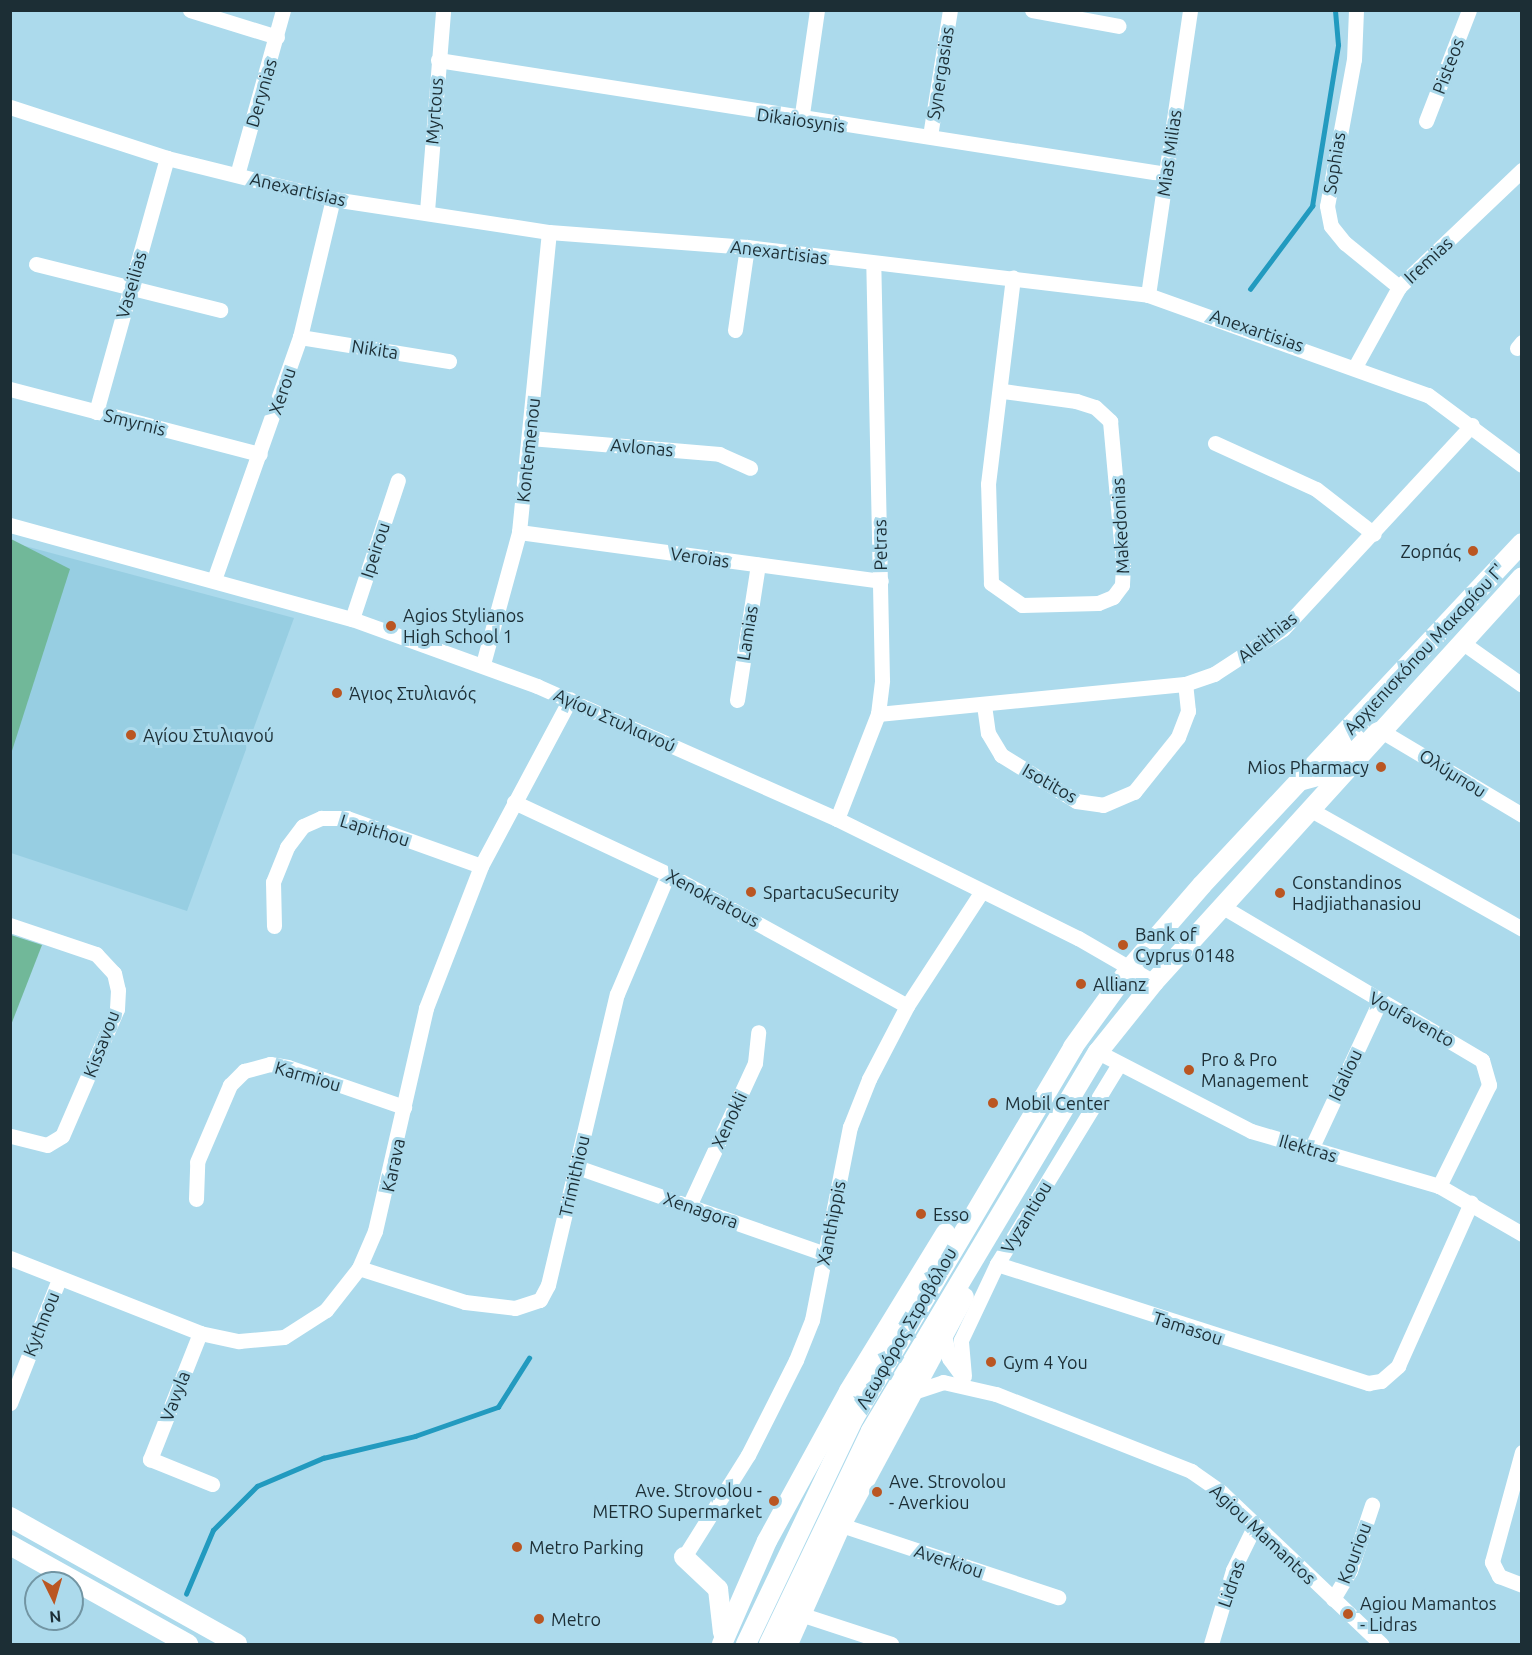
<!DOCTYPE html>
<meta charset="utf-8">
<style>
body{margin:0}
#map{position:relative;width:1532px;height:1655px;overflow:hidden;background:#acdaec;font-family:Ubuntu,sans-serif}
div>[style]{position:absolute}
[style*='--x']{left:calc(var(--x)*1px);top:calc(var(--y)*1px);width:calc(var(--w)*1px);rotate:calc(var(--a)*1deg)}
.built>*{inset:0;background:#97cee2}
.green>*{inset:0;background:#71b899}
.stream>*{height:4.5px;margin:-2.25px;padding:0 2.25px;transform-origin:2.25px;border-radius:2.25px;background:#229abf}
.minor>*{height:15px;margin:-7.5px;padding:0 7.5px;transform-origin:7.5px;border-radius:7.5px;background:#fff}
.major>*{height:20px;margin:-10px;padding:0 10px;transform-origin:10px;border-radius:10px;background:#fff}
.dots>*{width:16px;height:16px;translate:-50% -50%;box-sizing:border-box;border:3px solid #acdaec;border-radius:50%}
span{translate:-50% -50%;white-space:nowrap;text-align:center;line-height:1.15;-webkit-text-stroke:6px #acdaec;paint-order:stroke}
.street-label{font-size:18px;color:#1c2e35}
.poi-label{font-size:18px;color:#1c2e35}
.right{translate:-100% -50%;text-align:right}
.left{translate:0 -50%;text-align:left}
.frame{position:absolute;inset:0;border:12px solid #1c2e35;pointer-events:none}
.north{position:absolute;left:24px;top:1571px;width:60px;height:60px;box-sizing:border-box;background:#acdaec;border:2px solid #7295a3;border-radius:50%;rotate:175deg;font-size:16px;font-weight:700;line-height:24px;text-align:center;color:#1c2e35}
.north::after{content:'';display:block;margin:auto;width:21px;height:27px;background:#ba5622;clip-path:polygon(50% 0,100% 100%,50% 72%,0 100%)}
</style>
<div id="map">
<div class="built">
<div style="clip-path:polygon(10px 542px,294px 618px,187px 911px,11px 853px)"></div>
</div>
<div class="green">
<div style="clip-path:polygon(11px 539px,70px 569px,11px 754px)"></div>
<div style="clip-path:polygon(11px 935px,42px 945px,11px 1025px,10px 935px)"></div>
</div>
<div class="stream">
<div style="--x:1250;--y:289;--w:104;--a:-53.2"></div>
<div style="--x:1312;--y:206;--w:163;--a:-80.8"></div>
<div style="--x:1338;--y:45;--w:35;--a:-95"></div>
<div style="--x:186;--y:1594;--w:69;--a:-67.1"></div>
<div style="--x:213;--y:1530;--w:62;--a:-45"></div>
<div style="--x:257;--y:1486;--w:72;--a:-23"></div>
<div style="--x:323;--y:1458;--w:95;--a:-13.4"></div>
<div style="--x:415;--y:1436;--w:88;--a:-19.3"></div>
<div style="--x:498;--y:1407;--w:58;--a:-57.7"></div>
</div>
<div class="minor">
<div style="--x:190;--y:10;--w:91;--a:17.2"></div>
<div style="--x:1032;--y:10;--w:88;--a:10.4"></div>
<div style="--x:1356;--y:10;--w:49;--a:92.3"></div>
<div style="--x:1354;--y:59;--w:149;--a:100.4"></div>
<div style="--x:1327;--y:206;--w:20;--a:79"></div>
<div style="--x:1331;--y:226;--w:22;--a:51"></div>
<div style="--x:1345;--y:243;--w:70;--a:39.2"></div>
<div style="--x:438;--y:60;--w:737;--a:8.9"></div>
<div style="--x:10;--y:107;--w:165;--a:18"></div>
<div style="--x:167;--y:158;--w:171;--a:13.9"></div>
<div style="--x:333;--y:199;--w:219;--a:8.7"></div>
<div style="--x:549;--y:232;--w:199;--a:4.3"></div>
<div style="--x:747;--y:247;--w:404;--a:6.8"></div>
<div style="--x:1148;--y:295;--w:297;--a:19.7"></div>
<div style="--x:1428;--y:395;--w:117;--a:36.7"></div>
<div style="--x:801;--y:121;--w:112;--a:-81.8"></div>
<div style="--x:1426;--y:121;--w:119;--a:-68.8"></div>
<div style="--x:930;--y:136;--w:128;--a:-81"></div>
<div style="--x:237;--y:175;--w:171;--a:-74.4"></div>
<div style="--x:427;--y:211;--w:202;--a:-85.4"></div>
<div style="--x:36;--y:264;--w:190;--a:14"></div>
<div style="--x:1148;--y:295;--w:288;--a:-81.6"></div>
<div style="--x:735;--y:330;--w:84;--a:-81.8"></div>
<div style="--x:300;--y:337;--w:151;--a:9.2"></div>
<div style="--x:1517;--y:348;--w:8;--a:-50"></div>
<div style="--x:1356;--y:365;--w:89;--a:-61.1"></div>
<div style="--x:1399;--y:287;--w:170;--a:-43.6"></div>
<div style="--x:10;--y:389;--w:258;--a:14.6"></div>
<div style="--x:1003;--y:391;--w:74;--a:7.8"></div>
<div style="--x:1076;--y:401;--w:20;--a:18"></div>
<div style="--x:1095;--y:407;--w:21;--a:43"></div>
<div style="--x:1110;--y:421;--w:145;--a:84.8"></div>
<div style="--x:1123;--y:565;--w:20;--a:93"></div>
<div style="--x:1122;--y:585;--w:15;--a:127"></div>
<div style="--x:1113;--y:597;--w:16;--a:158"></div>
<div style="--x:1098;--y:603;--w:76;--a:178.5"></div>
<div style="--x:1022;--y:605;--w:38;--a:-145"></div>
<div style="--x:991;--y:583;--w:99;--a:-91.7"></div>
<div style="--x:988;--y:484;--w:208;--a:-83.1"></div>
<div style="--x:96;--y:412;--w:264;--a:-74.4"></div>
<div style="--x:530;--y:438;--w:190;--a:4.8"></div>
<div style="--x:719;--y:454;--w:34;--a:24"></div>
<div style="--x:1215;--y:443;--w:111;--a:24.5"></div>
<div style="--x:1316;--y:489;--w:73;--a:37.8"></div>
<div style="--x:10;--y:525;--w:355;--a:15.4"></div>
<div style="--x:352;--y:619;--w:197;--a:19.9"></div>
<div style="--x:537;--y:686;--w:328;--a:23.9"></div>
<div style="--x:837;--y:819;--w:269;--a:26.3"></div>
<div style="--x:1078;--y:938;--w:88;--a:30.1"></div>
<div style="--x:519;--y:532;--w:365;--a:7.7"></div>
<div style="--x:215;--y:577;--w:255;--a:-70.5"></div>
<div style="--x:300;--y:337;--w:142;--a:-76.6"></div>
<div style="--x:352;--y:619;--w:146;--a:-71.7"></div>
<div style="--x:1463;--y:643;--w:72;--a:35.4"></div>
<div style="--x:483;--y:664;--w:137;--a:-74.7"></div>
<div style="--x:519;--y:532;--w:301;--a:-84.3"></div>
<div style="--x:737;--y:700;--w:137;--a:-81.2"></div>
<div style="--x:984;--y:705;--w:28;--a:82"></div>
<div style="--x:988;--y:733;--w:26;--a:59"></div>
<div style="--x:1001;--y:755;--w:88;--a:31.5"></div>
<div style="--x:1076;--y:801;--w:27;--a:8"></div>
<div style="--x:1103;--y:805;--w:34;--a:-23"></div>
<div style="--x:1134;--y:792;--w:70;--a:-51.3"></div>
<div style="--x:1178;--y:737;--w:28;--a:-69"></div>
<div style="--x:1188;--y:711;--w:27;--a:-96"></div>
<div style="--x:878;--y:714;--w:308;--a:-5.6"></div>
<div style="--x:1185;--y:684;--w:31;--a:-19"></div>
<div style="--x:1214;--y:674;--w:82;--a:-33.1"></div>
<div style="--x:1283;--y:629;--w:278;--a:-47.2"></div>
<div style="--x:1299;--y:783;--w:23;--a:-15"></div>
<div style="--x:1321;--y:777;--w:59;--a:-45"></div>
<div style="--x:1363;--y:735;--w:16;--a:-22"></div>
<div style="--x:1378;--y:729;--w:168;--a:30.8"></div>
<div style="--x:514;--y:802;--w:170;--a:25.1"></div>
<div style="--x:668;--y:874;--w:273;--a:28.9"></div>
<div style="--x:1311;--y:810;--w:242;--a:29.4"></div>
<div style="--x:837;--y:819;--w:113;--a:-68.7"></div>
<div style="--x:878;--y:714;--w:34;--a:-83"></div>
<div style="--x:882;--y:680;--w:417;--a:-91.2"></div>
<div style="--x:1223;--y:907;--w:301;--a:30.6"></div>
<div style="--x:1482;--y:1060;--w:26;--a:74"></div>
<div style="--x:1489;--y:1085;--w:113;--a:116.3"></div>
<div style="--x:10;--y:925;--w:91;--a:18.6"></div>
<div style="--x:96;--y:954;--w:26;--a:47"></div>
<div style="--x:114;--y:973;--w:17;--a:77"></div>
<div style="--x:118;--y:990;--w:19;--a:93"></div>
<div style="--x:117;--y:1009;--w:138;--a:113.4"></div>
<div style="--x:62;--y:1136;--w:17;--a:149"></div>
<div style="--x:47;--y:1145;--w:38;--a:-166"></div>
<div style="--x:274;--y:926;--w:44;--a:-91.3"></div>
<div style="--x:273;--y:882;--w:38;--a:-68"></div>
<div style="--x:287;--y:847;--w:26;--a:-53"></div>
<div style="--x:303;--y:826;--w:20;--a:-24"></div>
<div style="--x:321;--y:818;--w:26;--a:0"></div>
<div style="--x:347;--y:818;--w:142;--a:19.7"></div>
<div style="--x:1098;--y:1052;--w:172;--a:27.3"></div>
<div style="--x:1251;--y:1131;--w:196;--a:16.3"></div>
<div style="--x:1439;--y:1186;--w:96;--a:30"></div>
<div style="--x:1311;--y:1149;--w:163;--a:-65"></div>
<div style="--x:577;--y:1167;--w:264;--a:19.3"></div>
<div style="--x:196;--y:1199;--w:37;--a:-88"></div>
<div style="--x:197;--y:1162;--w:84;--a:-66.8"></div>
<div style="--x:230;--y:1085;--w:20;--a:-45"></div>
<div style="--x:244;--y:1071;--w:27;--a:-15"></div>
<div style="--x:270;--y:1064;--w:18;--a:9"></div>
<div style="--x:288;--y:1067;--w:123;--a:19"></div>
<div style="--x:689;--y:1206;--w:157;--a:-65.2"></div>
<div style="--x:755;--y:1063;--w:31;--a:-84"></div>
<div style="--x:10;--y:1258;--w:204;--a:21.5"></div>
<div style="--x:200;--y:1333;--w:40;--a:12"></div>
<div style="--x:239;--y:1341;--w:45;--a:-5.1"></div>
<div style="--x:284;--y:1337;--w:50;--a:-32.7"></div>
<div style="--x:326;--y:1310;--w:53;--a:-51.8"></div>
<div style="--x:359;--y:1268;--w:40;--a:-66.6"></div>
<div style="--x:375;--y:1231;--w:229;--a:-77.1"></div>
<div style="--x:426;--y:1008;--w:152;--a:-68.8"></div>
<div style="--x:481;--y:866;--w:189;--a:-61.9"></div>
<div style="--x:997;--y:1264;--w:390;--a:17.8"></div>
<div style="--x:1368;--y:1383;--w:13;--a:-9"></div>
<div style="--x:1381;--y:1381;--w:23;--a:-41"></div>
<div style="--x:1398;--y:1366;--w:179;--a:-65.9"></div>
<div style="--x:359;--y:1268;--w:111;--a:17.8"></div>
<div style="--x:465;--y:1302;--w:50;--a:6.8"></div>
<div style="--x:515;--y:1308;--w:26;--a:-18"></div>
<div style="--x:540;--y:1300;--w:17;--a:-62"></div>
<div style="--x:548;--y:1285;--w:299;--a:-76.7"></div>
<div style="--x:617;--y:994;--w:130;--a:-67"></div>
<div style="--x:200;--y:1333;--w:136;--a:111.6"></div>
<div style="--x:150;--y:1459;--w:67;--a:22"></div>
<div style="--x:944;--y:1334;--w:25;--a:78"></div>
<div style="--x:949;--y:1358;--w:19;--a:54"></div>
<div style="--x:964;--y:1376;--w:36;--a:-95"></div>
<div style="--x:961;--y:1340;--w:84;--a:-64.7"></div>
<div style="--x:997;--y:1264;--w:232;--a:-58.6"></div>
<div style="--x:910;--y:1393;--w:35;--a:-18"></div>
<div style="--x:943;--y:1382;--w:54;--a:12.8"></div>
<div style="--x:996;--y:1394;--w:210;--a:21.5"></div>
<div style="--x:1191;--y:1471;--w:37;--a:35"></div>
<div style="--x:1221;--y:1492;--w:221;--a:43.5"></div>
<div style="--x:10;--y:1403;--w:133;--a:-68.4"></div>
<div style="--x:1522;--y:1452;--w:114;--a:105.3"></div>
<div style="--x:1492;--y:1562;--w:16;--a:63"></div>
<div style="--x:1499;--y:1576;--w:25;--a:21"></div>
<div style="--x:841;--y:1525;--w:229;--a:18.4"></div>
<div style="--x:684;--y:1557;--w:120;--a:-57.9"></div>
<div style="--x:748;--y:1455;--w:106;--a:-63.2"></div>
<div style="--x:796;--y:1360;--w:43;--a:-68.2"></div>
<div style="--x:812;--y:1320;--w:197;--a:-78.9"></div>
<div style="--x:850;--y:1127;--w:52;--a:-68.4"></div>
<div style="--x:869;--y:1079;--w:82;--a:-62.5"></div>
<div style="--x:907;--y:1006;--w:137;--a:-56.9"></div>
<div style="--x:1333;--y:1599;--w:33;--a:-59"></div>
<div style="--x:1350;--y:1571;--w:70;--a:-71.6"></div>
<div style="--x:800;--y:1614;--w:96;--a:18.2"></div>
<div style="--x:1211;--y:1644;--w:77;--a:-73.4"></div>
<div style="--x:1233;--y:1570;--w:50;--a:-63.9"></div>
</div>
<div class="major">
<div style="--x:10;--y:1517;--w:260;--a:29.2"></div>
<div style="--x:10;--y:1545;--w:204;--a:29.1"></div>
<div style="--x:684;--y:1557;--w:47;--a:43.3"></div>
<div style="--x:718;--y:1589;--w:44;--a:83.5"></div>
<div style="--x:722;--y:1644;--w:112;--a:-66.4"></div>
<div style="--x:767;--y:1541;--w:171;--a:-61.3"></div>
<div style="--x:849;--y:1391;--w:185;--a:-58.5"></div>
<div style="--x:746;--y:1644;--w:250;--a:-64.5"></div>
<div style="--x:854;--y:1418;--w:431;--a:-59.4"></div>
<div style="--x:1073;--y:1047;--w:99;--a:-54.1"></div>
<div style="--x:1131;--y:967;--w:108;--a:-49.1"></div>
<div style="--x:1202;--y:885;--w:468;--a:-46.9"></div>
<div style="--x:769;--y:1644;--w:236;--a:-64.4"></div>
<div style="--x:871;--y:1431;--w:442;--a:-59.1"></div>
<div style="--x:1098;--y:1052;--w:90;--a:-51.3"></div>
<div style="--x:1154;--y:982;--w:547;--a:-47.74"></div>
<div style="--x:788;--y:1644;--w:130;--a:-66"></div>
<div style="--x:841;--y:1525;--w:259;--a:-61.7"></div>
</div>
<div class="dots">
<div style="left:1473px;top:551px;background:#ba5622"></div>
<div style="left:391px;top:626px;background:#ba5622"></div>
<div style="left:337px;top:693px;background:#ba5622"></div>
<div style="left:131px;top:735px;background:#ba5622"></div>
<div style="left:1381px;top:767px;background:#ba5622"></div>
<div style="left:751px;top:892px;background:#ba5622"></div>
<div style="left:1280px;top:893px;background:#ba5622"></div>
<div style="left:1123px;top:945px;background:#ba5622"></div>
<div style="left:1081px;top:984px;background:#ba5622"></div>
<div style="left:1189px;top:1070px;background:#ba5622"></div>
<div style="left:993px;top:1103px;background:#ba5622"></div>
<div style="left:921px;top:1214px;background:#ba5622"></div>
<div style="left:991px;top:1362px;background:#ba5622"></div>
<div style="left:877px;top:1492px;background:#ba5622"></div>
<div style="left:774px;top:1501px;background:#ba5622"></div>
<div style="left:517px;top:1547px;background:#ba5622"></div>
<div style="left:1348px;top:1614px;background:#ba5622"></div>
<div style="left:539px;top:1619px;background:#ba5622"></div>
</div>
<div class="street-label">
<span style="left:1448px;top:66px;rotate:-69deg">Pisteos</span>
<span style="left:940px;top:73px;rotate:-81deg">Synergasias</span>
<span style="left:261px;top:93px;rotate:-74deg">Derynias</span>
<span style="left:434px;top:111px;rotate:-86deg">Myrtous</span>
<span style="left:801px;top:120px;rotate:8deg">Dikaiosynis</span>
<span style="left:1169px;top:153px;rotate:-82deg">Mias Milias</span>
<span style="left:1334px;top:163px;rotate:-81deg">Sophias</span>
<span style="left:298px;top:189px;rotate:13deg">Anexartisias</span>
<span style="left:779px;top:252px;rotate:7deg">Anexartisias</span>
<span style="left:1428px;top:260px;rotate:-43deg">Iremias</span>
<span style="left:131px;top:285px;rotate:-74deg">Vaseilias</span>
<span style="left:1257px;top:330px;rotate:19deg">Anexartisias</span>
<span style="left:375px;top:349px;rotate:9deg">Nikita</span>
<span style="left:282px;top:391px;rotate:-71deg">Xerou</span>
<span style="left:135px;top:422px;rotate:14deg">Smyrnis</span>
<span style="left:642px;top:447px;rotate:5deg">Avlonas</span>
<span style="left:528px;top:450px;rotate:-84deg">Kontemenou</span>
<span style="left:1120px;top:526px;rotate:-93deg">Makedonias</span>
<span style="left:880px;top:545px;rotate:-91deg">Petras</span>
<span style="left:375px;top:550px;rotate:-72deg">Ipeirou</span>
<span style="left:700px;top:557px;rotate:8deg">Veroias</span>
<span style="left:747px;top:633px;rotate:-81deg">Lamias</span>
<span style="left:1267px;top:637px;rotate:-38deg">Aleithias</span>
<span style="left:1424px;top:649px;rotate:-47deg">Αρχιεπισκόπου Μακαρίου Γ'</span>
<span style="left:615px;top:720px;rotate:24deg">Αγίου Στυλιανού</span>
<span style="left:1453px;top:773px;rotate:32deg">Ολύμπου</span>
<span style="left:1050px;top:783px;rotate:30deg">Isotitos</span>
<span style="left:375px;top:830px;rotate:17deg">Lapithou</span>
<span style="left:713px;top:898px;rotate:28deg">Xenokratous</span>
<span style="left:1412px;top:1019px;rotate:29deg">Voufavento</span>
<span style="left:101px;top:1044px;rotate:-69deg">Kissavou</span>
<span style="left:1345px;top:1075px;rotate:-65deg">Idaliou</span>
<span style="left:308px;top:1076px;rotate:16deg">Karmiou</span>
<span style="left:729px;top:1120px;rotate:-65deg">Xenokli</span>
<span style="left:1308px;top:1148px;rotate:16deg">Ilektras</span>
<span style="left:393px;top:1165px;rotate:-78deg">Karava</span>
<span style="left:574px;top:1176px;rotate:-77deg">Trimithiou</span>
<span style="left:701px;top:1210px;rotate:19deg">Xenagora</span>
<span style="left:1026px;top:1217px;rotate:-59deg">Vyzantiou</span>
<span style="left:831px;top:1223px;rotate:-79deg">Xanthippis</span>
<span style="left:41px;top:1324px;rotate:-68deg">Kythnou</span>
<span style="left:906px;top:1328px;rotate:-60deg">Λεωφόρος Στροβόλου</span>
<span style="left:1188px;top:1328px;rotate:18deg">Tamasou</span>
<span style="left:175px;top:1396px;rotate:-69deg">Vavyla</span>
<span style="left:1263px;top:1534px;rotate:43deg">Agiou Mamantos</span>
<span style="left:1354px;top:1553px;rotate:-69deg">Kouriou</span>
<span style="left:949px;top:1561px;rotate:18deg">Averkiou</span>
<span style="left:1231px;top:1584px;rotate:-71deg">Lidras</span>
</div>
<div class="poi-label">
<span class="right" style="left:1461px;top:551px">Ζορπάς</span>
<span class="left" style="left:403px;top:626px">Agios Stylianos<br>High School 1</span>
<span class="left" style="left:349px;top:693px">Άγιος Στυλιανός</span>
<span class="left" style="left:143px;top:735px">Αγίου Στυλιανού</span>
<span class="right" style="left:1369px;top:767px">Mios Pharmacy</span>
<span class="left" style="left:1292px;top:893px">Constandinos<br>Hadjiathanasiou</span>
<span class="left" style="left:763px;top:892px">SpartacuSecurity</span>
<span class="left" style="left:1135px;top:945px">Bank of<br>Cyprus 0148</span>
<span class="left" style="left:1093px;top:984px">Allianz</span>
<span class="left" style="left:1201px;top:1070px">Pro &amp; Pro<br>Management</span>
<span class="left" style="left:1005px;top:1103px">Mobil Center</span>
<span class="left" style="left:933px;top:1214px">Esso</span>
<span class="left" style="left:1003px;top:1362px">Gym 4 You</span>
<span class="left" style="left:889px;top:1492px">Ave. Strovolou<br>- Averkiou</span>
<span class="right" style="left:762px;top:1501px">Ave. Strovolou -<br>METRO Supermarket</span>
<span class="left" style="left:529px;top:1547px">Metro Parking</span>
<span class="left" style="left:1360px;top:1614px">Agiou Mamantos<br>- Lidras</span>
<span class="left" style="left:551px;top:1619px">Metro</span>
</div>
<div class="frame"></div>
<div class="north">N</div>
</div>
